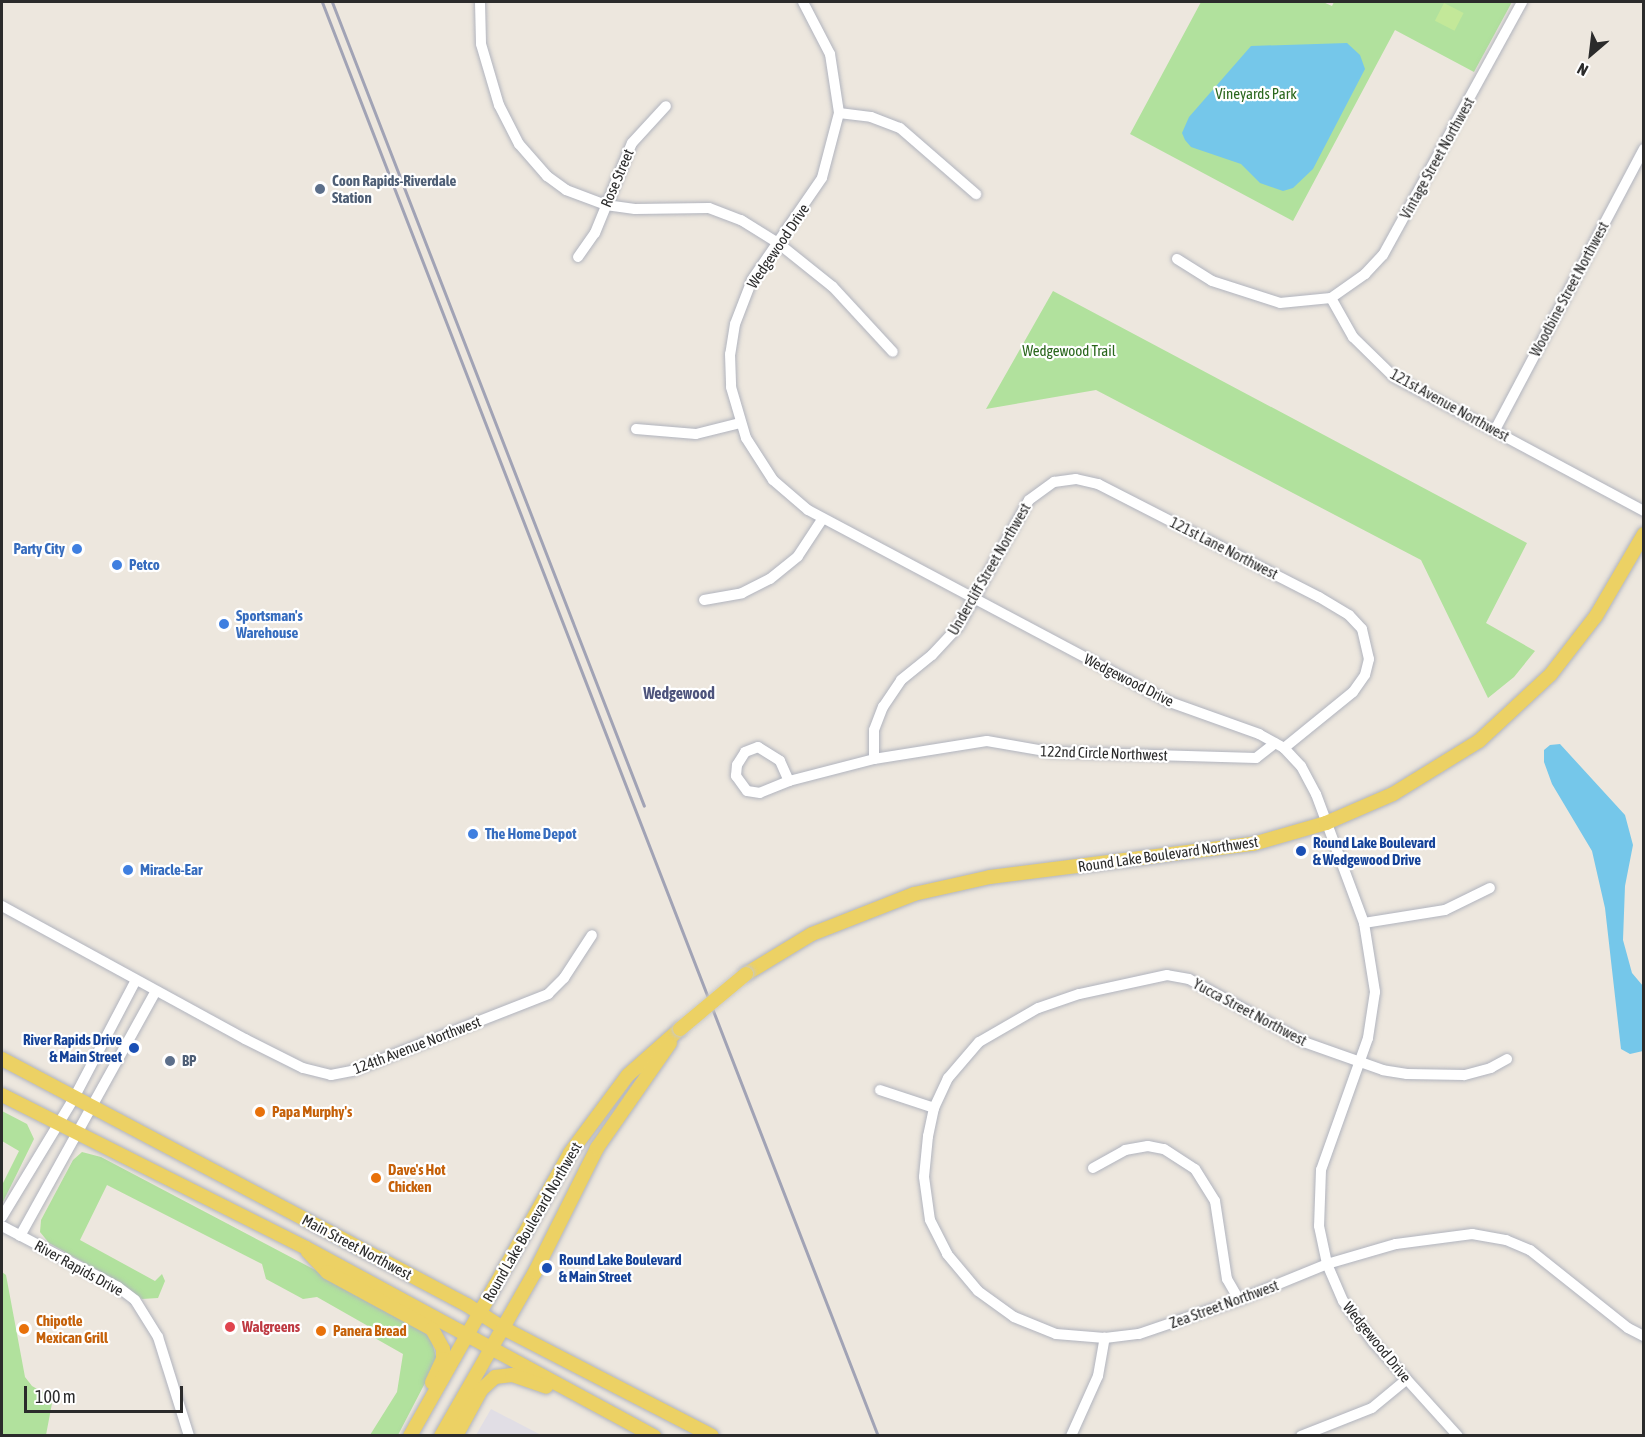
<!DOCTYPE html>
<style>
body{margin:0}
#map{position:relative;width:1645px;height:1437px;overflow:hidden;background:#ede7de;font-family:"Asap Condensed",sans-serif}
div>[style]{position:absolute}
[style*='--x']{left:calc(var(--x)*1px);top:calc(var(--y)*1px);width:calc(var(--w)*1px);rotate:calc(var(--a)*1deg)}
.industrial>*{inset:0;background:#e1dee5}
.green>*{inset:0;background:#b1e19d}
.pitch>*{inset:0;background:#c3e899;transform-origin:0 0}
.water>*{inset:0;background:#75c7ea}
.roads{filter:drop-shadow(0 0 2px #b1b4be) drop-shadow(0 0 2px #b1b4be)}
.minor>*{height:10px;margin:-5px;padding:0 5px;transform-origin:5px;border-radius:5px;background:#fff}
.major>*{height:14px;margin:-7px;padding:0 7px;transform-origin:7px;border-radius:7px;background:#ecd164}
.rail>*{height:3px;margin:-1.5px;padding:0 1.5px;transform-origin:1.5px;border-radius:1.5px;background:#a1a3b5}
.bridges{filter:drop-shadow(0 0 2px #c8c8c8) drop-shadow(0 0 2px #c8c8c8)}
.major-bridge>*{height:14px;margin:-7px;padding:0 7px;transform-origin:7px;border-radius:7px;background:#ecd164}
.dots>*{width:16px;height:16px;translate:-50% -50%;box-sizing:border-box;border:3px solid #fff;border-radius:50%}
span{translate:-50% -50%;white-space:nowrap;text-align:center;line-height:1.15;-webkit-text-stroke:4.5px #fff;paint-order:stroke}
.park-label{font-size:15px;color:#2a671d}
.street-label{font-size:15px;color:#2b2b2b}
.service-label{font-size:15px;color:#4e5e75;font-weight:700}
.left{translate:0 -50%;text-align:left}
.shop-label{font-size:15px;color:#366cbe;font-weight:700}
.right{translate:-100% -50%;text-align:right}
.transit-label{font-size:15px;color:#164399;font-weight:700}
.food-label{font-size:15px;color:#c56008;font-weight:700}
.health-label{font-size:15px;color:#be3a42;font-weight:700}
.neighbourhood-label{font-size:16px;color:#4d537b;font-weight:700}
.frame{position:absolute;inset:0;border:3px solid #2b2b2b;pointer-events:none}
.north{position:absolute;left:1561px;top:24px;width:60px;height:60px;-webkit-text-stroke:4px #fff;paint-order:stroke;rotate:208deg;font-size:16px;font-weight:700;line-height:24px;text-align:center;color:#2b2b2b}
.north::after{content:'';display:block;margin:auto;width:21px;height:27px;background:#2b2b2b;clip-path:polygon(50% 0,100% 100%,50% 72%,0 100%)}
.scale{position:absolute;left:24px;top:1386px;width:159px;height:27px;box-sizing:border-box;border:3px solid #2b2b2b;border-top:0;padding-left:8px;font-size:18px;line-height:21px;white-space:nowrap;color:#2b2b2b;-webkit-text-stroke:4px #fff;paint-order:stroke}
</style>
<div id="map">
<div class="industrial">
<div style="clip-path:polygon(491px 1409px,541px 1435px,476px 1435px)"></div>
</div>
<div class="green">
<div style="clip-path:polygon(1201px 2px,1323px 2px,1332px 6px,1334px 2px,1512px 2px,1474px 72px,1395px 30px,1293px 221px,1130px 134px)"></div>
<div style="clip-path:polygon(1053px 291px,1527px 543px,1486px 623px,1535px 651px,1514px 677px,1488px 698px,1421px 560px,1096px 390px,986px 409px)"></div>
<div style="clip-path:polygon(2px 1111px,27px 1124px,34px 1139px,2px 1204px,2px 1185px,19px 1151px,2px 1141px)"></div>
<div style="clip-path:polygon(82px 1152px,101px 1157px,391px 1310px,424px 1332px,431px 1339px,437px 1360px,398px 1435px,370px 1435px,397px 1392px,403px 1354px,373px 1337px,368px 1326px,317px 1297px,303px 1299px,266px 1279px,262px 1264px,107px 1185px,80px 1240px,155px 1281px,162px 1274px,165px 1281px,158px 1298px,142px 1299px,121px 1283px,49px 1243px,40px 1232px,41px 1220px,73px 1160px)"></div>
<div style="clip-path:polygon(2px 1272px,6px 1275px,25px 1377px,32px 1386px,53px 1398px,46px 1435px,2px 1435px)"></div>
</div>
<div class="pitch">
<div style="left:1444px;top:3px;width:22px;height:20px;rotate:27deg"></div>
</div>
<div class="water">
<div style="clip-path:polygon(1347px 43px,1360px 55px,1365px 69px,1313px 169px,1293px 188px,1283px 191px,1260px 183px,1241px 164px,1191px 147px,1185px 140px,1182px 133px,1189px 117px,1251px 46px)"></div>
<div style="clip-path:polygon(1560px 744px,1625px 815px,1633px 845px,1625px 886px,1623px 940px,1632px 973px,1643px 986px,1643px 1051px,1630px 1054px,1621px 1049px,1605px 908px,1592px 851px,1552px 784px,1544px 762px,1544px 750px,1550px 745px)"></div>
</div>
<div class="roads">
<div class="minor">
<div style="--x:480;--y:2;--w:42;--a:88.6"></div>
<div style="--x:481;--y:44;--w:64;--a:73.6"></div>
<div style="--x:499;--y:105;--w:44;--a:62.9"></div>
<div style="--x:519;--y:144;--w:43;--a:48.8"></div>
<div style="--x:547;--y:176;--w:24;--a:36"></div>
<div style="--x:566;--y:190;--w:43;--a:20.6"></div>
<div style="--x:606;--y:205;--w:29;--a:8"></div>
<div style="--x:635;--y:209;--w:74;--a:-0.8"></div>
<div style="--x:709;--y:208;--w:34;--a:21"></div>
<div style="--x:741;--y:220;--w:44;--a:31.9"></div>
<div style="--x:778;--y:243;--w:70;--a:38.7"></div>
<div style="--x:833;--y:287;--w:88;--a:47.3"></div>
<div style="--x:803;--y:2;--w:59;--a:62.6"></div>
<div style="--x:830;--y:54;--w:60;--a:81.3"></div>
<div style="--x:839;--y:113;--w:67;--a:104.7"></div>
<div style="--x:822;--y:178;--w:124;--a:124.5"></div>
<div style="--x:752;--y:280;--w:47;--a:111.1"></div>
<div style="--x:735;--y:324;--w:30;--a:99"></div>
<div style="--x:730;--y:354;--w:33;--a:88"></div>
<div style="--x:731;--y:387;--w:53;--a:73.6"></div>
<div style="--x:746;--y:438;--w:50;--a:57.3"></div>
<div style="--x:773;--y:480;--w:46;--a:40.6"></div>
<div style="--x:808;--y:510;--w:407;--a:28"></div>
<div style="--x:1167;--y:701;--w:98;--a:19.7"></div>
<div style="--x:1259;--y:734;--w:29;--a:29"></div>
<div style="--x:1284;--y:748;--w:25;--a:47"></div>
<div style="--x:1301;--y:766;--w:32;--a:62"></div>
<div style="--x:1316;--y:794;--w:138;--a:69.6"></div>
<div style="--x:1364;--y:923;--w:70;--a:80.9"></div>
<div style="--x:1375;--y:992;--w:47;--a:98.7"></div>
<div style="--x:1368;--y:1038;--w:140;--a:109.6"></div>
<div style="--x:1321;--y:1170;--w:56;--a:92"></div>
<div style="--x:1319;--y:1226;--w:39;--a:78"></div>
<div style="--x:1327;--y:1264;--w:40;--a:66.6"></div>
<div style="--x:1343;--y:1301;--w:51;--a:53.8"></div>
<div style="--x:1373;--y:1342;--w:127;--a:47.9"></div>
<div style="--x:839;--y:113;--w:32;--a:7"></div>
<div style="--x:871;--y:117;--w:31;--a:21"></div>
<div style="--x:900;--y:128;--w:101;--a:41"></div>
<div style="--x:578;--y:257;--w:29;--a:-55"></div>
<div style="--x:595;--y:233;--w:97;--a:-67.7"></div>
<div style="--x:632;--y:143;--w:50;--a:-47.4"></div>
<div style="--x:1177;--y:259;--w:41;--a:32.2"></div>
<div style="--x:1212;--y:281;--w:71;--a:17.9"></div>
<div style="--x:1280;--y:303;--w:51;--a:-5.6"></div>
<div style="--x:1331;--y:298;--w:45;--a:60.6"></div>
<div style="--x:1353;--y:337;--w:57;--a:44.3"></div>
<div style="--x:1394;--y:377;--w:284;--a:28.2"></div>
<div style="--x:1331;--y:298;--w:42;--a:-35.2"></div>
<div style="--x:1365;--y:274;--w:26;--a:-47"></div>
<div style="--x:1383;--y:255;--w:289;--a:-61.2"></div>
<div style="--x:636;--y:429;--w:60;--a:4.8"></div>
<div style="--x:696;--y:434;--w:45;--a:-14"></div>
<div style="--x:1495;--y:430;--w:318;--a:-62.1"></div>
<div style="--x:704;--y:600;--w:39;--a:-10"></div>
<div style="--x:742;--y:593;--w:31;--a:-27"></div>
<div style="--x:770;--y:579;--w:36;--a:-39"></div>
<div style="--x:798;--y:556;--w:45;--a:-56.7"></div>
<div style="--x:758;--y:747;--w:26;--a:32"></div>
<div style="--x:780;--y:761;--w:22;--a:66"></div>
<div style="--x:789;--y:781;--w:31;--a:158"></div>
<div style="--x:760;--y:793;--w:13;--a:-171"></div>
<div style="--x:747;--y:791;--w:19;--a:-126"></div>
<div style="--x:736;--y:776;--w:11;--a:-85"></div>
<div style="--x:737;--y:765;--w:15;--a:-58"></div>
<div style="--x:745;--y:752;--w:14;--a:-21"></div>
<div style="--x:874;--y:759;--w:29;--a:-90"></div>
<div style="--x:874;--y:730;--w:25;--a:-69"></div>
<div style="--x:883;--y:707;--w:32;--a:-56"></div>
<div style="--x:901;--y:680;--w:40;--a:-39"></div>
<div style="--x:932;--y:655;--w:38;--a:-47"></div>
<div style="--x:958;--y:627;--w:145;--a:-60.8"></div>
<div style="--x:1029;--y:500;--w:31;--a:-36"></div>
<div style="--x:1054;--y:482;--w:22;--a:-8"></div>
<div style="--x:1076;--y:479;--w:23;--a:13"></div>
<div style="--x:1098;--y:484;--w:248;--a:27.1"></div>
<div style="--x:1319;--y:597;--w:35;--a:31"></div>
<div style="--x:1349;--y:615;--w:19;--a:47"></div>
<div style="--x:1362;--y:629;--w:31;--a:77"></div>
<div style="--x:1369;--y:659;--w:16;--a:104"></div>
<div style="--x:1365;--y:675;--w:21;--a:125"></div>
<div style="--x:1353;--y:692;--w:89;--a:140.9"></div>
<div style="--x:789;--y:781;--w:88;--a:-14.5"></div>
<div style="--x:874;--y:759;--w:114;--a:-9.1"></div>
<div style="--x:987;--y:741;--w:65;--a:9.8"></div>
<div style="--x:1051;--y:752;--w:205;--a:1.7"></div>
<div style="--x:1256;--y:758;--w:24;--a:-38"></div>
<div style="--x:2;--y:906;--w:277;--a:28.7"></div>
<div style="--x:245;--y:1039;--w:65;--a:26.6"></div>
<div style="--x:303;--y:1068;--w:29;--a:14"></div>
<div style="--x:331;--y:1075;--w:21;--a:-11"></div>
<div style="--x:352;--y:1071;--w:211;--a:-21.4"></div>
<div style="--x:548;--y:994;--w:23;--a:-45"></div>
<div style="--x:564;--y:978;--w:51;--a:-56.9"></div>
<div style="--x:1364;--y:923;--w:82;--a:-9.1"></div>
<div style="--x:1445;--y:910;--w:50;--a:-26.1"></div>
<div style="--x:1507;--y:1059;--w:18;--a:151"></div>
<div style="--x:1491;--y:1068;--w:28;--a:165"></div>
<div style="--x:1464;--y:1075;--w:57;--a:-179"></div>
<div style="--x:1407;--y:1074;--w:24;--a:-171"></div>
<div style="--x:1383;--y:1070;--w:84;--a:-160.5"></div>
<div style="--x:1304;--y:1042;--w:131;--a:-151.3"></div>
<div style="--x:1189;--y:979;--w:22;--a:-170"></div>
<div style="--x:1167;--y:975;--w:90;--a:167.8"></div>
<div style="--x:1079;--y:994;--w:43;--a:161.1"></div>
<div style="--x:1038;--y:1008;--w:68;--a:150"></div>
<div style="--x:979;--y:1042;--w:48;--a:130.7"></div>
<div style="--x:948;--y:1078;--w:33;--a:115"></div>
<div style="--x:934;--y:1108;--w:29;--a:102"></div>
<div style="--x:928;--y:1136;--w:41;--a:95.6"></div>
<div style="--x:924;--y:1177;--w:43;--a:82.1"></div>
<div style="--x:930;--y:1220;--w:38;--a:63"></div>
<div style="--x:947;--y:1254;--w:48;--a:50"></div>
<div style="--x:978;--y:1291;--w:44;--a:35.8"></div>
<div style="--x:1014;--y:1317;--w:45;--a:22"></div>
<div style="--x:1056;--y:1334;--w:49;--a:4.7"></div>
<div style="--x:1105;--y:1338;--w:34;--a:-7"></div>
<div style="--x:1139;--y:1334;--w:106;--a:-18.8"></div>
<div style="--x:1239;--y:1300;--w:95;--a:-22.2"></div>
<div style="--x:1327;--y:1264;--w:72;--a:-16.2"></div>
<div style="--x:1396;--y:1244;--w:77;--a:-7.5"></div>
<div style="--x:1472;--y:1234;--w:35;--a:10"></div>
<div style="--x:1506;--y:1240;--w:26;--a:23"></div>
<div style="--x:1530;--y:1250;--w:125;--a:38.5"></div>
<div style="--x:1628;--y:1328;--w:18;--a:27"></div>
<div style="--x:880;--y:1090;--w:57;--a:18.4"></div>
<div style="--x:1093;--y:1168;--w:37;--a:-29"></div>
<div style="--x:1125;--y:1150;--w:23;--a:-10"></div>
<div style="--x:1148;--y:1146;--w:16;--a:11"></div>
<div style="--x:1164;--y:1149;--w:37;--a:33"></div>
<div style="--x:1195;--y:1169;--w:38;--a:58"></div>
<div style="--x:1215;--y:1201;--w:79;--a:81.3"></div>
<div style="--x:1227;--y:1279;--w:24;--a:60"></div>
<div style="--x:2;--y:1217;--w:139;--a:-58.8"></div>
<div style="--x:74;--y:1098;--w:131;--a:-62.3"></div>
<div style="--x:2;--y:1226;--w:131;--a:27.7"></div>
<div style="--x:118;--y:1287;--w:21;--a:37"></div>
<div style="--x:135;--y:1300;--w:44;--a:58.1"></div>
<div style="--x:158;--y:1337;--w:104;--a:72.6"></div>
<div style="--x:20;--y:1236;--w:279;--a:-61"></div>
<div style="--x:1071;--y:1436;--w:66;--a:-65.8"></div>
<div style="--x:1098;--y:1376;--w:39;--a:-80"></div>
<div style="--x:1301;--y:1436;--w:76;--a:-21.5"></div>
<div style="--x:1372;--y:1408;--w:45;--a:-39.6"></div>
</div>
<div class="major">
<div style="--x:746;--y:974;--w:77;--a:-31.2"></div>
<div style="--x:812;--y:934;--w:110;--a:-21.4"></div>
<div style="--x:914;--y:894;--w:78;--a:-12.6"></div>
<div style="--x:990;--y:877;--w:265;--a:-7.2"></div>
<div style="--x:1253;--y:844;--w:76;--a:-16"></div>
<div style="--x:1326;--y:823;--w:73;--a:-23.4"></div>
<div style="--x:1393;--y:794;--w:101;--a:-31.6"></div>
<div style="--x:1479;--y:741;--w:98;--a:-42.9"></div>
<div style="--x:1551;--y:674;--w:73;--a:-52.2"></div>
<div style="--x:1596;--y:616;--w:95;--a:-59.7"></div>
<div style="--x:2;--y:1059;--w:526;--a:27.88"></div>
<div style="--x:467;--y:1305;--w:43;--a:32.6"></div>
<div style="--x:503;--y:1328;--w:235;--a:27.3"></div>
<div style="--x:2;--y:1095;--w:340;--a:26.7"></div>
<div style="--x:306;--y:1248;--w:396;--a:28.4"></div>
<div style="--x:308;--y:1252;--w:28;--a:46"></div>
<div style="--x:327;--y:1272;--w:119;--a:28.5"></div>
<div style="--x:432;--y:1329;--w:23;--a:61"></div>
<div style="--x:443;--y:1349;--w:10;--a:90"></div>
<div style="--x:443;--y:1359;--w:26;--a:115"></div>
<div style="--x:410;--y:1436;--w:325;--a:-60.5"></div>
<div style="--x:570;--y:1153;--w:97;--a:-53.4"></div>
<div style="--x:628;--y:1075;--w:69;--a:-41.5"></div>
<div style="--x:441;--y:1436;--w:189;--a:-60.2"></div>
<div style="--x:535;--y:1272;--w:139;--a:-63.4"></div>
<div style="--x:597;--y:1148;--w:128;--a:-55.2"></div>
<div style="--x:456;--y:1436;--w:52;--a:-61.5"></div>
<div style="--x:481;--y:1390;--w:19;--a:-43"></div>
<div style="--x:495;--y:1377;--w:17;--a:-7"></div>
<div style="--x:512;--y:1375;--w:36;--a:19"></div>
</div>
</div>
<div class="rail">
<div style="--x:322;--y:2;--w:1538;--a:68.81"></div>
<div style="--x:332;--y:2;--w:862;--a:68.79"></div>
</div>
<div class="bridges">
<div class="major-bridge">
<div style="--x:680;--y:1029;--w:86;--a:-39.8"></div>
</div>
</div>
<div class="dots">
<div style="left:320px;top:189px;background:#5c6f8a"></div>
<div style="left:77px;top:549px;background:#3f7fe0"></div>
<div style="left:117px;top:565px;background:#3f7fe0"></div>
<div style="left:224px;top:624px;background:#3f7fe0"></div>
<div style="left:473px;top:834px;background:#3f7fe0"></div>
<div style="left:1301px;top:851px;background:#1a4fb4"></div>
<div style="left:128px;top:870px;background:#3f7fe0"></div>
<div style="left:134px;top:1048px;background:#1a4fb4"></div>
<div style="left:170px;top:1061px;background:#5c6f8a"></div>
<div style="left:260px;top:1112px;background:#e8710a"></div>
<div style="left:376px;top:1178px;background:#e8710a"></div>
<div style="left:547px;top:1268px;background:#1a4fb4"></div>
<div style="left:230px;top:1327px;background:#e0444e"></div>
<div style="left:24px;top:1329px;background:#e8710a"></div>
<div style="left:321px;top:1331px;background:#e8710a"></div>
</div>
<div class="park-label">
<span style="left:1256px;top:94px">Vineyards Park</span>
<span style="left:1069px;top:351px">Wedgewood Trail</span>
</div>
<div class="street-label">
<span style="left:1437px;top:158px;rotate:-61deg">Vintage Street Northwest</span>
<span style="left:617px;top:178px;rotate:-67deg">Rose Street</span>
<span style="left:778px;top:246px;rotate:-56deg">Wedgewood Drive</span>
<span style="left:1569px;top:289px;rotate:-62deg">Woodbine Street Northwest</span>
<span style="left:1450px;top:405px;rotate:29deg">121st Avenue Northwest</span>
<span style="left:1224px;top:548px;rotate:27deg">121st Lane Northwest</span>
<span style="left:989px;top:569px;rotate:-60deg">Undercliff Street Northwest</span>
<span style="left:1129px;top:680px;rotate:27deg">Wedgewood Drive</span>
<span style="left:1104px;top:753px;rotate:2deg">122nd Circle Northwest</span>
<span style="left:1168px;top:854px;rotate:-8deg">Round Lake Boulevard Northwest</span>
<span style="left:1250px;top:1012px;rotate:28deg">Yucca Street Northwest</span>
<span style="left:417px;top:1045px;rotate:-21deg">124th Avenue Northwest</span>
<span style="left:532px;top:1222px;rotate:-60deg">Round Lake Boulevard Northwest</span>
<span style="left:357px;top:1247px;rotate:28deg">Main Street Northwest</span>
<span style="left:79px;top:1268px;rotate:29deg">River Rapids Drive</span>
<span style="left:1224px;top:1304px;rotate:-20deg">Zea Street Northwest</span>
<span style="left:1377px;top:1342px;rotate:51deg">Wedgewood Drive</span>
</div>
<div class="service-label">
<span class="left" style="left:332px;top:189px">Coon Rapids-Riverdale<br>Station</span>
<span class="left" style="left:182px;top:1061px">BP</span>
</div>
<div class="shop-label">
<span class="right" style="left:65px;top:549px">Party City</span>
<span class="left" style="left:129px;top:565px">Petco</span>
<span class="left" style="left:236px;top:624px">Sportsman's<br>Warehouse</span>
<span class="left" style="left:485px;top:834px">The Home Depot</span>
<span class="left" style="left:140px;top:870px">Miracle-Ear</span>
</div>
<div class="transit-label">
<span class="left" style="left:1313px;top:851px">Round Lake Boulevard<br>&amp; Wedgewood Drive</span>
<span class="right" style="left:122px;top:1048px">River Rapids Drive<br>&amp; Main Street</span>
<span class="left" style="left:559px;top:1268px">Round Lake Boulevard<br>&amp; Main Street</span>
</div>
<div class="food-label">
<span class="left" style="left:272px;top:1112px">Papa Murphy's</span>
<span class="left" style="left:388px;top:1178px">Dave's Hot<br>Chicken</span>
<span class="left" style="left:36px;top:1329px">Chipotle<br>Mexican Grill</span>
<span class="left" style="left:333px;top:1331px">Panera Bread</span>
</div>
<div class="health-label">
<span class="left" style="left:242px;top:1327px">Walgreens</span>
</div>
<div class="neighbourhood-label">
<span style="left:679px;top:693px">Wedgewood</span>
</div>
<div class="frame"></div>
<div class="north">N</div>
<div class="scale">100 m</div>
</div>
